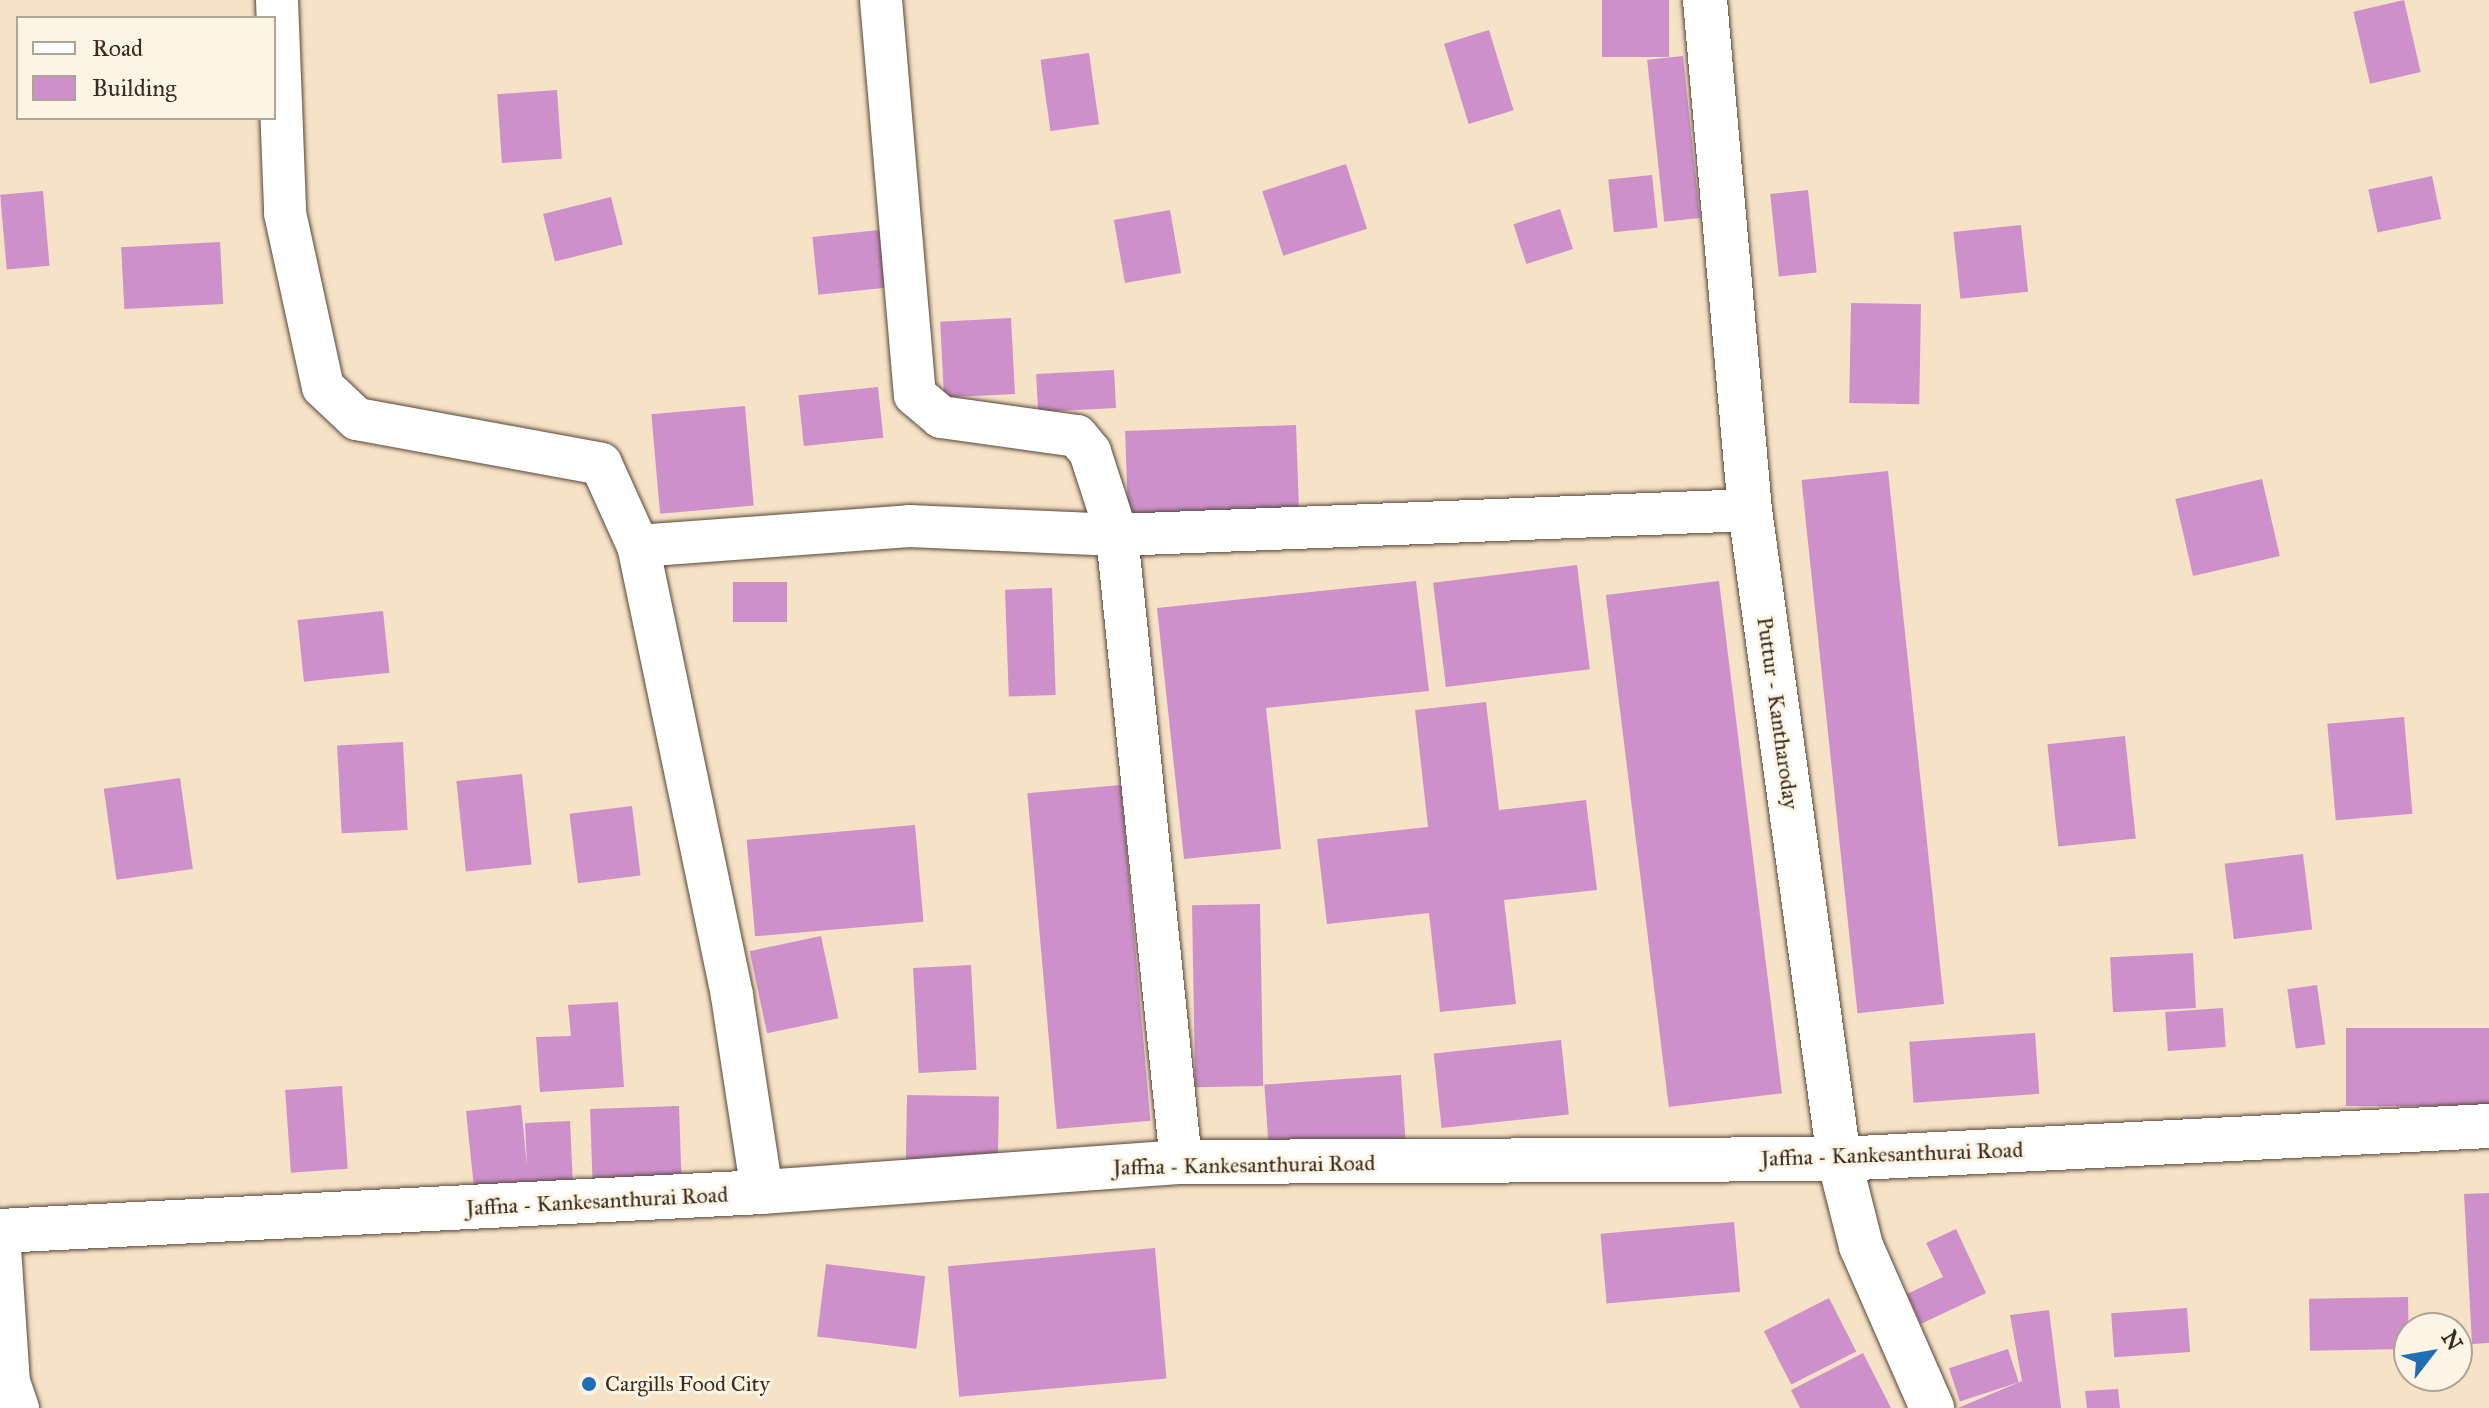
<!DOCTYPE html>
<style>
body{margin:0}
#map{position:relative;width:2489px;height:1408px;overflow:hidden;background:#f6e2c7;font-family:"IM FELL Great Primer",serif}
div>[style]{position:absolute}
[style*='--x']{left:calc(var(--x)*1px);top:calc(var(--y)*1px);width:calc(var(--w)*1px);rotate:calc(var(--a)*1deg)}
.building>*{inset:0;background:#cd90cb;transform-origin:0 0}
.roads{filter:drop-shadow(0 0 2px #574637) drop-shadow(0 0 2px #574637)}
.street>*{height:42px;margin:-21px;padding:0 21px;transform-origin:21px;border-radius:21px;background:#fff}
.secondary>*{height:44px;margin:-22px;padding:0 22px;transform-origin:22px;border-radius:22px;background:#fff}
.primary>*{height:44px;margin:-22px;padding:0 22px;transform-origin:22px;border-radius:22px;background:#fff}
.dots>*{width:22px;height:22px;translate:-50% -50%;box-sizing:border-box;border:4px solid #fcf5e5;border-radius:50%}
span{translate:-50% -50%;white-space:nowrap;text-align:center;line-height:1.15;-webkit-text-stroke:6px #fcf5e5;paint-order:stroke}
.street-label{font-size:22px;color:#3b2a1e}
.poi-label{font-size:22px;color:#3b2a1e}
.left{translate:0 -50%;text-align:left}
.legend{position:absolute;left:16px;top:16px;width:260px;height:104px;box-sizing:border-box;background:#fcf5e5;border:2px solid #afa495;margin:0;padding:10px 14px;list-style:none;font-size:24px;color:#3b2a1e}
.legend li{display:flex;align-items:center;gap:16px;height:40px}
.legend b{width:40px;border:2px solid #afa495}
.north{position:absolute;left:2393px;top:1312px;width:80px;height:80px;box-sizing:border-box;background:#fcf5e5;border:2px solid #afa495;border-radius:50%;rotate:59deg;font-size:22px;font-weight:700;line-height:32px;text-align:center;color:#3b2a1e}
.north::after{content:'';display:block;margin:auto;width:28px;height:36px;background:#1f6fb2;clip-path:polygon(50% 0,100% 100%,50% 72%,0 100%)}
</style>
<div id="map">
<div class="building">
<div style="left:1602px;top:0;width:67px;height:57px"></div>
<div style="left:2404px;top:0;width:74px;height:52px;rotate:77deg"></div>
<div style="left:1489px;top:30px;width:84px;height:47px;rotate:73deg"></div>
<div style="left:1089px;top:53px;width:72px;height:49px;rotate:82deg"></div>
<div style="left:1683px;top:56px;width:163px;height:36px;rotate:84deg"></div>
<div style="left:557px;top:90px;width:69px;height:60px;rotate:86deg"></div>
<div style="left:1346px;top:164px;width:68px;height:88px;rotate:72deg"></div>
<div style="left:1652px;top:175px;width:53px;height:44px;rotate:84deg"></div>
<div style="left:2432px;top:176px;width:44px;height:65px;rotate:78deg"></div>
<div style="left:1808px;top:190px;width:83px;height:38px;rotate:84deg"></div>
<div style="left:43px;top:191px;width:75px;height:43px;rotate:85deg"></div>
<div style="left:611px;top:197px;width:49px;height:70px;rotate:76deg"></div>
<div style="left:1560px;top:209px;width:42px;height:49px;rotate:72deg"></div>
<div style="left:1170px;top:210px;width:64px;height:57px;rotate:80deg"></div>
<div style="left:2021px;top:225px;width:67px;height:68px;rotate:84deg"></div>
<div style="left:879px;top:230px;width:58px;height:67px;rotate:84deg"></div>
<div style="left:220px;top:242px;width:62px;height:99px;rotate:87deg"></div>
<div style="left:1851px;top:303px;width:70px;height:100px;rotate:1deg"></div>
<div style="left:1011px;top:318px;width:76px;height:71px;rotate:87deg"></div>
<div style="left:1114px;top:370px;width:38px;height:78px;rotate:87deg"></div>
<div style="left:878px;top:387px;width:51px;height:80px;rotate:84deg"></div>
<div style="left:745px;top:406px;width:100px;height:94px;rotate:85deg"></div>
<div style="left:1296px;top:425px;width:94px;height:171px;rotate:88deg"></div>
<div style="left:1888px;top:471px;width:536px;height:87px;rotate:84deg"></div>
<div style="left:2262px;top:479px;width:79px;height:89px;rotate:77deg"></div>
<div style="left:1577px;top:565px;width:105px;height:145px;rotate:83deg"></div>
<div style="clip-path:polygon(1416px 581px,1429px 691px,1266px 708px,1281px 849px,1184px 859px,1157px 608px)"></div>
<div style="left:1719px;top:581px;width:516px;height:114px;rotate:83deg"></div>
<div style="left:733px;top:582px;width:54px;height:40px"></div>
<div style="left:1052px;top:588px;width:107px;height:47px;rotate:88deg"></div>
<div style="left:383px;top:611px;width:62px;height:86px;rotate:84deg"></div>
<div style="clip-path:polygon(1486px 702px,1499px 810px,1586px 800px,1597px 890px,1504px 900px,1516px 1004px,1440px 1012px,1429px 913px,1327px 924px,1317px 839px,1428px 827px,1415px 710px)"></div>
<div style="left:2404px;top:717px;width:97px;height:77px;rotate:85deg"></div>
<div style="left:2125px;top:736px;width:103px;height:78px;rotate:84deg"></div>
<div style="left:403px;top:742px;width:88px;height:66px;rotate:87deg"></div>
<div style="left:522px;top:774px;width:91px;height:66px;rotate:84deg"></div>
<div style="left:180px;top:778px;width:92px;height:77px;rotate:82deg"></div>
<div style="left:1121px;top:785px;width:337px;height:94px;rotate:85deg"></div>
<div style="left:632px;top:806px;width:70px;height:63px;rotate:83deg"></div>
<div style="left:915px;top:825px;width:97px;height:169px;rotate:85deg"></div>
<div style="left:2303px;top:854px;width:76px;height:79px;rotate:83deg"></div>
<div style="left:1260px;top:904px;width:182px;height:68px;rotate:89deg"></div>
<div style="left:821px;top:936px;width:84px;height:73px;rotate:78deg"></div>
<div style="left:2193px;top:953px;width:55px;height:83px;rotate:87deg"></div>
<div style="left:971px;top:965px;width:105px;height:58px;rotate:87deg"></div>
<div style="left:2317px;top:985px;width:60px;height:30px;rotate:82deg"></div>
<div style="clip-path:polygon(618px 1002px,624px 1087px,540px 1092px,536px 1037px,571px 1036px,568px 1005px)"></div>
<div style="left:2223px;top:1008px;width:39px;height:58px;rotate:86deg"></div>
<div style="left:2489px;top:1028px;width:78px;height:143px;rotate:90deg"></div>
<div style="left:2035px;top:1033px;width:61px;height:126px;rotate:86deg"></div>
<div style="left:1561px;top:1040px;width:75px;height:128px;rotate:84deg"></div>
<div style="left:1401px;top:1075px;width:71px;height:137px;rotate:86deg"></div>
<div style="left:342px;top:1086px;width:83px;height:57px;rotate:86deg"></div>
<div style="left:907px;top:1095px;width:92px;height:78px;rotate:1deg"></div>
<div style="clip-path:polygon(521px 1105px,527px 1166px,525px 1123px,570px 1121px,573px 1187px,474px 1188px,466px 1111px)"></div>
<div style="left:679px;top:1106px;width:75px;height:89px;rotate:88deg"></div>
<div style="clip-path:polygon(2489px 1193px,2489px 1343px,2472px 1344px,2464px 1194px)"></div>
<div style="left:1734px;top:1222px;width:70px;height:134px;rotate:85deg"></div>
<div style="clip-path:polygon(1956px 1229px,1986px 1293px,1921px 1324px,1907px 1294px,1943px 1277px,1926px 1243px)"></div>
<div style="left:1155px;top:1248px;width:131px;height:208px;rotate:85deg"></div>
<div style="left:826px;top:1264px;width:100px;height:73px;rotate:7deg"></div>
<div style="left:2408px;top:1297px;width:52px;height:99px;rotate:89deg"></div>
<div style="left:1829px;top:1298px;width:60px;height:73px;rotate:63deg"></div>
<div style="left:2187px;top:1308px;width:44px;height:76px;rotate:86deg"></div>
<div style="clip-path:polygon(2049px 1310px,2061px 1408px,1958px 1408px,2022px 1381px,2010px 1315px)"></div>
<div style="left:2008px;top:1349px;width:35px;height:62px;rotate:72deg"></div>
<div style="clip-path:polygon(1863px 1353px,1891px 1408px,1800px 1408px,1791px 1390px)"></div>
<div style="clip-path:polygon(2118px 1389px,2120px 1408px,2087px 1408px,2085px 1391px)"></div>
</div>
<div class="roads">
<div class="street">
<div style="--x:277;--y:0;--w:213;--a:87.8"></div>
<div style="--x:285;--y:213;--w:178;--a:77.7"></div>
<div style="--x:323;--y:387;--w:47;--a:43.3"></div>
<div style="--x:357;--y:419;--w:248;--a:10.4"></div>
<div style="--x:601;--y:464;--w:90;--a:65.7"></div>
<div style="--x:881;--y:0;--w:396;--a:85.1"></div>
<div style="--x:915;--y:395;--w:34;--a:40"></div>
<div style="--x:941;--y:417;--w:137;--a:8"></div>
<div style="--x:1077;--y:436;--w:21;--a:51"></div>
<div style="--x:1090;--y:452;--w:87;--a:72"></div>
<div style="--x:1117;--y:535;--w:630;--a:84.17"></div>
<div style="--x:762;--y:1192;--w:199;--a:-98.7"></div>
<div style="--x:732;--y:995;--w:459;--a:-101.8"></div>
<div style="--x:638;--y:546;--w:272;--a:-4.2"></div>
<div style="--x:909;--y:526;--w:208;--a:2.5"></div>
<div style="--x:1117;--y:535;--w:633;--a:-2.26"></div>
<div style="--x:0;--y:1248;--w:134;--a:86.2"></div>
<div style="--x:9;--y:1382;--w:28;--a:71"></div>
</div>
<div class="secondary">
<div style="--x:1705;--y:0;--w:512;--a:84.96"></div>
<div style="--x:1750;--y:510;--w:655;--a:82.19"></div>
<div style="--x:1839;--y:1159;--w:90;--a:75.8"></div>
<div style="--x:1861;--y:1246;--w:177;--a:66.3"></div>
</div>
<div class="primary">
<div style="--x:0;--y:1231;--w:763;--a:-2.93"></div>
<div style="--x:762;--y:1192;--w:420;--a:-4.1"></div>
<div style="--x:1181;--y:1162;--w:658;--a:-0.26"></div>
<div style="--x:1839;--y:1159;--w:651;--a:-2.91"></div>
</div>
</div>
<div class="dots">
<div style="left:589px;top:1384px;background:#1f6fb2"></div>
</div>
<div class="street-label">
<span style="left:1778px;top:713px;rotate:82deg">Puttur - Kantharoday</span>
<span style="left:1892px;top:1154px;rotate:-2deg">Jaffna - Kankesanthurai Road</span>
<span style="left:1244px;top:1165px;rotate:-1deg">Jaffna - Kankesanthurai Road</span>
<span style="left:597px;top:1201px;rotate:-3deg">Jaffna - Kankesanthurai Road</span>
</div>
<div class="poi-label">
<span class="left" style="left:605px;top:1384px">Cargills Food City</span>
</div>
<ul class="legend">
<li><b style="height:10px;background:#fff"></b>Road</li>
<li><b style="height:22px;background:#cd90cb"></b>Building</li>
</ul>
<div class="north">N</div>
</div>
